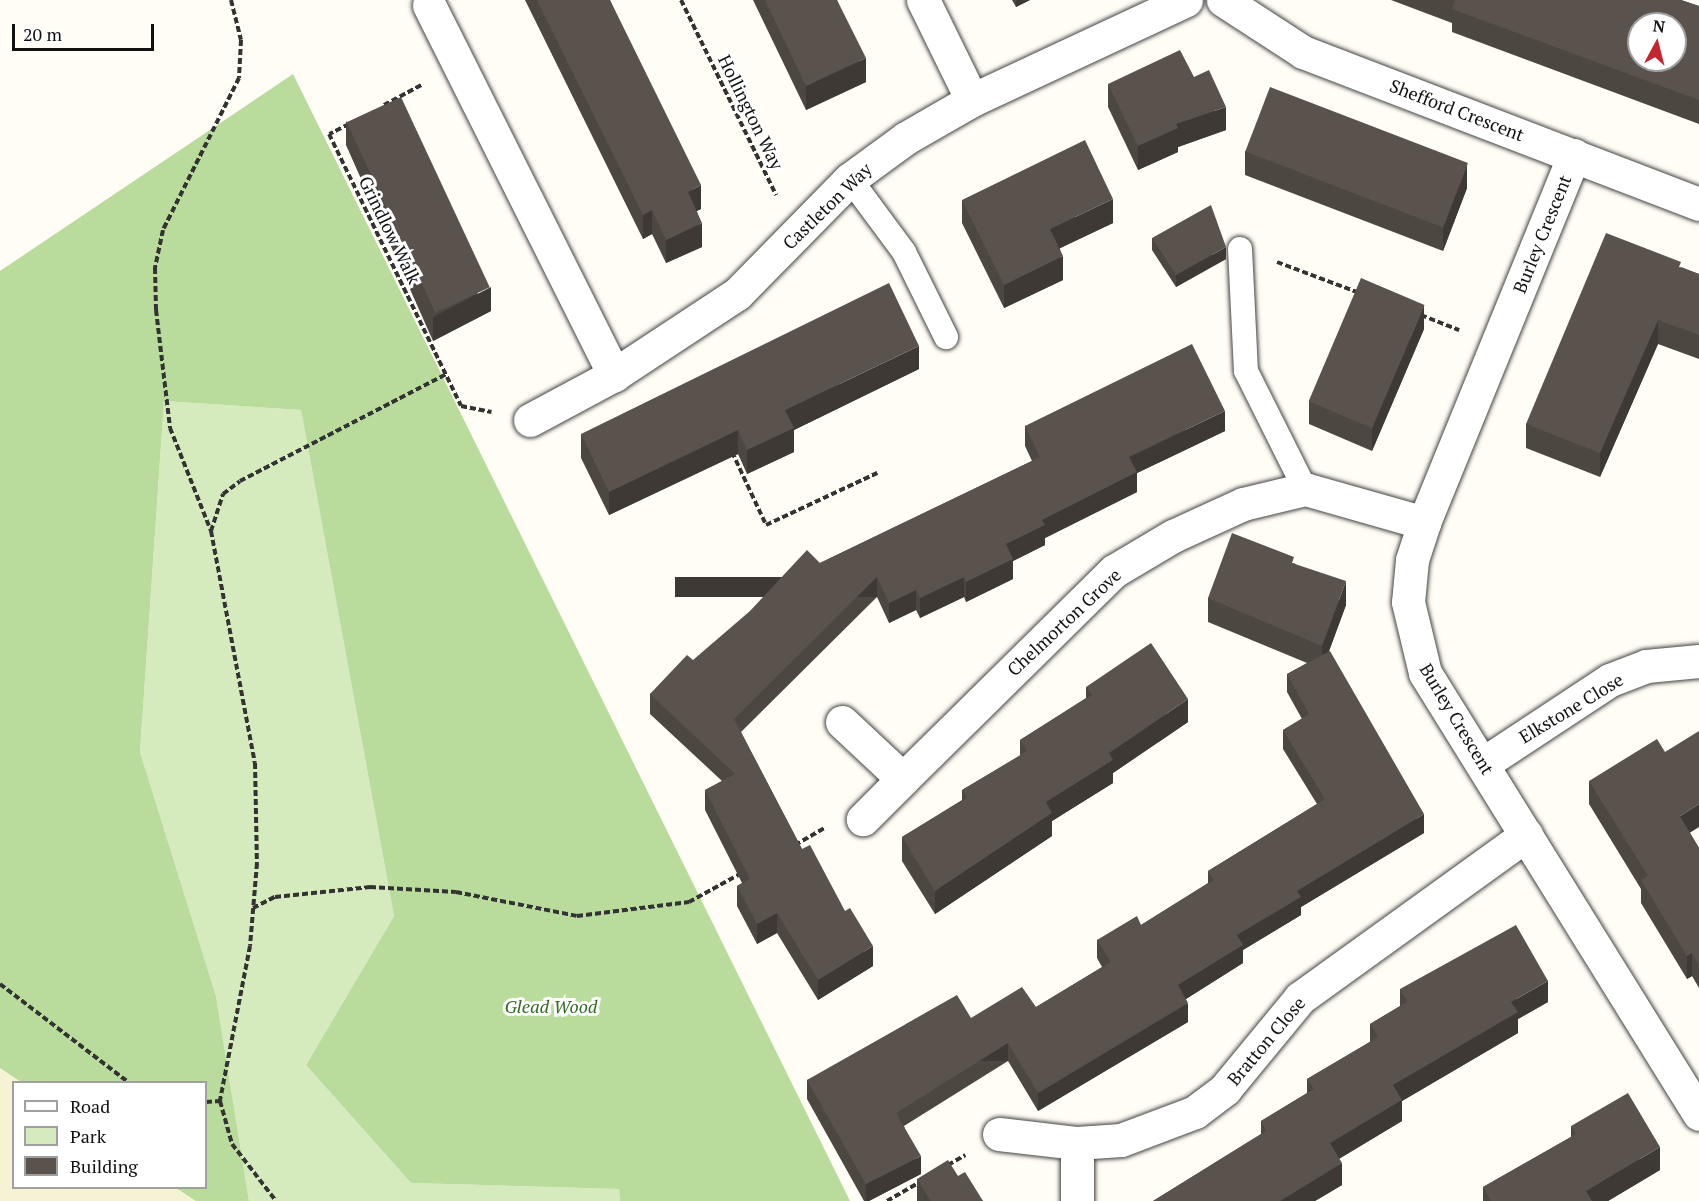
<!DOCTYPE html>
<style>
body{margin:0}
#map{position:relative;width:1699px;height:1201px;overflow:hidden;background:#fffdf5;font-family:"PT Serif",serif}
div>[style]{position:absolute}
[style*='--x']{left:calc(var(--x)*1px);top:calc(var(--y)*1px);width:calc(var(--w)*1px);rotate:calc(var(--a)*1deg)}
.farmland>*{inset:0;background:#f6f3d4}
.green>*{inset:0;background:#d5ebbd}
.forest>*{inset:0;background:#b9dc9c}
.path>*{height:4px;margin-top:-2px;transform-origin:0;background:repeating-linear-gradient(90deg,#333 0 6px,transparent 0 9px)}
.roads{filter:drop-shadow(0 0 2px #444) drop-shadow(0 0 2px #444)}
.lane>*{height:24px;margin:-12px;padding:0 12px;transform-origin:12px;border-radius:12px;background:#fff}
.street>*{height:33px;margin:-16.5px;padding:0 16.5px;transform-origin:16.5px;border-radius:16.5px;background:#fff}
.wall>*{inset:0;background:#4d4742}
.shaded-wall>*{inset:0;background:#3f3936;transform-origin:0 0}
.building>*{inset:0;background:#5a524d;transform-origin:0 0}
span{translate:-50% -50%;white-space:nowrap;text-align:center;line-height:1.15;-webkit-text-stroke:6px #fff;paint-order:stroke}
.street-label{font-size:18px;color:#111}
.park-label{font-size:18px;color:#2f6b1f;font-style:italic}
.legend{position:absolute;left:12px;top:1081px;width:195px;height:108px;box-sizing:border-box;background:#fff;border:2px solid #a0a0a0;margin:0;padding:8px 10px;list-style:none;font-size:18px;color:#111}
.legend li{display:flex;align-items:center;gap:12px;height:30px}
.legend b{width:30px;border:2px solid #a0a0a0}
.north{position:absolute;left:1627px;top:12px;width:60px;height:60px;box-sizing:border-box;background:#fff;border:2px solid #a0a0a0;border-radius:50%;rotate:7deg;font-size:16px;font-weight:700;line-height:24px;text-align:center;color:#111}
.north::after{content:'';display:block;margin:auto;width:21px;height:27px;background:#c4262e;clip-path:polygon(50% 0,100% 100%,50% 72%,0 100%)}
.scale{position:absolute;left:12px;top:24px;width:142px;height:27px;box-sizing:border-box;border:3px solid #111;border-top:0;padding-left:8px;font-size:18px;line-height:21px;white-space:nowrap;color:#111;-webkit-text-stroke:4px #fff;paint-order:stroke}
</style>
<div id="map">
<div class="farmland">
<div style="clip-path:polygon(0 1068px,21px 1082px,14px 1082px,14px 1188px,176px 1188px,196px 1201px,0 1201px)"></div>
</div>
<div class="green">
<div style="clip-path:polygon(164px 401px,301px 410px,394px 916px,306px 1065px,411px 1183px,619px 1189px,620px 1201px,249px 1201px,216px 996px,140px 752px)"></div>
</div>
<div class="forest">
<div style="clip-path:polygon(293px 74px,850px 1201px,620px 1201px,619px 1189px,411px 1183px,306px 1065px,394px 916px,301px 410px,164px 401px,140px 752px,216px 996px,249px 1201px,196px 1201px,176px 1188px,206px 1188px,206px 1082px,21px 1082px,0 1068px,0 271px)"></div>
</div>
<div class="path">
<div style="--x:231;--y:0;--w:41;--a:76"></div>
<div style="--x:241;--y:40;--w:38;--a:93"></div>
<div style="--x:239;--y:78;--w:170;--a:116.6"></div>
<div style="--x:163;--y:230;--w:39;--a:102"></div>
<div style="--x:155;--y:268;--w:42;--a:88.6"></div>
<div style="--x:156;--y:310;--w:119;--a:83.2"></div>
<div style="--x:170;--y:428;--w:111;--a:68.3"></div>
<div style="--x:211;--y:531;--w:236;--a:79.3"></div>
<div style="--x:255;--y:763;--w:100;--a:88.9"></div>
<div style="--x:257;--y:863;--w:83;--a:94.8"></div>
<div style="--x:250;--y:946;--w:158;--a:101"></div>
<div style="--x:220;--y:1101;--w:45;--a:74.4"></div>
<div style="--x:232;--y:1144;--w:72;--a:52.3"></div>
<div style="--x:681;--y:0;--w:217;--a:64"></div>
<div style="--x:384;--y:105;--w:44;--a:-28.3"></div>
<div style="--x:349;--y:124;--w:22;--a:153"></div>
<div style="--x:329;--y:134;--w:302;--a:64.1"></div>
<div style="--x:461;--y:406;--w:31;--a:11"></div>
<div style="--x:1277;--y:262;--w:85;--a:20.6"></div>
<div style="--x:1421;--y:315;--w:41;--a:21.5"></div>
<div style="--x:732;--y:452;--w:81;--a:65"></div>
<div style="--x:766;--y:525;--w:123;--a:-25.1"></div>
<div style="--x:211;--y:531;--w:39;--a:-72"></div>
<div style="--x:223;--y:494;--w:21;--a:-37"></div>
<div style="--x:240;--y:481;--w:232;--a:-27.4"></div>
<div style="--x:795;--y:845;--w:34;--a:-30"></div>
<div style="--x:253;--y:908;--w:25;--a:-27"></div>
<div style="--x:275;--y:897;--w:96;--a:-6"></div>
<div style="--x:370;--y:887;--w:86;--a:3.3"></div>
<div style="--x:456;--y:892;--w:123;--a:11.2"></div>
<div style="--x:577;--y:916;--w:113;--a:-7.1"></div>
<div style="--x:689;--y:902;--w:58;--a:-28.8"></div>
<div style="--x:0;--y:984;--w:161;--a:37.4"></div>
<div style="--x:206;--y:1102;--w:14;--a:-4"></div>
<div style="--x:948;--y:1165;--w:20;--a:-30"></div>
<div style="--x:887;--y:1201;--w:39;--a:-30"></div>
</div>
<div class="roads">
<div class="lane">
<div style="--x:850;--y:179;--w:91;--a:53.5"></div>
<div style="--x:904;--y:252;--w:95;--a:63.7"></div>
<div style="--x:1240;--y:249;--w:122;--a:87.2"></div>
<div style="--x:1246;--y:371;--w:132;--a:63.4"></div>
</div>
<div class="street">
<div style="--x:923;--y:0;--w:111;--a:63.9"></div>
<div style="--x:1223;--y:0;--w:95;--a:33"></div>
<div style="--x:1303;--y:52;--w:424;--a:21"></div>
<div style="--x:429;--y:5;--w:414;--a:63.4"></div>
<div style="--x:614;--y:375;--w:147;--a:-33.4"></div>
<div style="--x:737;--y:294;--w:161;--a:-45.5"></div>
<div style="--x:850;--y:179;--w:69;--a:-36.2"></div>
<div style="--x:906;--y:138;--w:76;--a:-29.9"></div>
<div style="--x:972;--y:100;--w:236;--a:-25"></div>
<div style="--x:1574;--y:155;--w:397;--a:112.2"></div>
<div style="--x:1424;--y:523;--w:39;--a:108"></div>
<div style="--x:1412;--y:560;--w:42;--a:95.4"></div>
<div style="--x:1408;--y:602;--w:73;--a:76.5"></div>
<div style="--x:1425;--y:673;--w:519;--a:58.15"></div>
<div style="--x:530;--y:420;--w:95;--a:-28.2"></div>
<div style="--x:842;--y:722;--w:83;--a:43.1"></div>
<div style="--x:903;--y:779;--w:57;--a:135"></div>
<div style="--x:1484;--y:763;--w:151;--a:-33.4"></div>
<div style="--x:1610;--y:680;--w:39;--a:-21"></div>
<div style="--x:1646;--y:666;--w:53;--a:-5.4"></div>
<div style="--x:903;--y:779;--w:296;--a:-44.6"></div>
<div style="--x:1114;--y:571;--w:69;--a:-30.7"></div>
<div style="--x:1173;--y:536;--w:77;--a:-24.6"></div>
<div style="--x:1243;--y:504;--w:64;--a:-13.6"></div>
<div style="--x:1305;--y:489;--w:124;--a:15.9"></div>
<div style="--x:999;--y:1134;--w:79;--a:6.6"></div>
<div style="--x:1077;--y:1143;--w:58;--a:90"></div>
<div style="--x:1077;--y:1143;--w:44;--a:-3.9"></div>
<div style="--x:1121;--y:1140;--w:79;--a:-20.7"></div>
<div style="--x:1195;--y:1112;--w:38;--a:-37"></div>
<div style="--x:1225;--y:1089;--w:118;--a:-50.5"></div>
<div style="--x:1300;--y:998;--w:279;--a:-35.8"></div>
</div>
</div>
<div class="wall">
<div style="clip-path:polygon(525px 0,610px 0,701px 209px,697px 211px,702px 247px,666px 263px,652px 234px,643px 239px)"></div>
<div style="clip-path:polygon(753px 0,837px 0,866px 82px,806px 110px)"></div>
<div style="clip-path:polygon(1012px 0,1030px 0,1016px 7px)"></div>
<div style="clip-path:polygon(1391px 0,1681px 0,1699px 6px,1699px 124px,1452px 32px,1452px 23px)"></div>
<div style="clip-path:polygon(1194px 77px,1226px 130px,1178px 147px,1178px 152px,1138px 170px,1108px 107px,1108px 84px)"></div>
<div style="clip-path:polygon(346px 121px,491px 311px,433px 341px,346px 145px)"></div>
<div style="clip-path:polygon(1245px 151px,1467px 188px,1443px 251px,1245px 175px)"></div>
<div style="clip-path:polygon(962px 200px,1113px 223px,1060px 248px,1063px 280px,1004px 308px,962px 223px)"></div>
<div style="clip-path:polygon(1152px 238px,1226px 259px,1176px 287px,1152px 250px)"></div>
<div style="clip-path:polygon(1681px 267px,1699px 274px,1699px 359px,1658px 344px,1600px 477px,1526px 448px,1526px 424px)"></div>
<div style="clip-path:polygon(1424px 329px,1372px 451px,1309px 424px,1309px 401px)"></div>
<div style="clip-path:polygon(919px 369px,794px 430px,794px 452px,747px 474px,738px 454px,609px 515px,581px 458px,581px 434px)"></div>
<div style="clip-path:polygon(1025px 426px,1225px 431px,1137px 473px,1137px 492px,1045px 538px,1045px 545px,1013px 561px,1013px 579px,966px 602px,964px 597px,920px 618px,916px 610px,889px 623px,877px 597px,741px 732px,802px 849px,873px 966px,818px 1000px,777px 933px,757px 944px,737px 906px,737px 886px,742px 883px,705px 810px,705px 790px,722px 781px,650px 714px,650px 694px,820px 563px,1032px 461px,1025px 446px)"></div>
<div style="clip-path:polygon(1294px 563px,1346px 605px,1329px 651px,1424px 833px,1301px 907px,1301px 915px,1243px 950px,1243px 963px,1186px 999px,1188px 1022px,1038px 1111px,1008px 1061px,904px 1126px,921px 1174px,869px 1201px,864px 1201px,807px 1099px,807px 1080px,971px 1018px,1036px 1007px,1102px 967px,1097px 958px,1097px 940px,1141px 925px,1208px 883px,1208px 871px,1317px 804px,1283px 749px,1283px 730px,1302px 719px,1287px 692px,1287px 674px,1307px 663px,1208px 622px,1208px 598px)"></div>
<div style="clip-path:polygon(1086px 687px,1188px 722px,1113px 773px,1113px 783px,1052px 821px,1052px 836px,935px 914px,902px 861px,902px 837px,962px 800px,962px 790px,1020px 756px,1020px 740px,1086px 698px)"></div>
<div style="clip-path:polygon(1589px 781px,1690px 833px,1699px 848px,1699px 988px,1692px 976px,1687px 979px,1641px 903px,1641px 889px,1589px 804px)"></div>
<div style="clip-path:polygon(1400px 989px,1548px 1002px,1518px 1019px,1518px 1033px,1402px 1101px,1402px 1121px,1339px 1159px,1342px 1185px,1315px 1201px,1153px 1201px,1261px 1134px,1261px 1121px,1307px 1093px,1307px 1079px,1370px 1042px,1370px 1024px,1400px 1006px)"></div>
<div style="clip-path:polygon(1571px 1126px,1660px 1170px,1608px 1201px,1483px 1201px,1483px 1187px,1571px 1137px)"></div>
<div style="clip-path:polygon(958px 1176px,983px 1201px,917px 1201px,917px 1179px)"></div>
</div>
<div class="shaded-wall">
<div style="clip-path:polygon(1016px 0,1030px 0,1016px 7px)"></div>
<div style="clip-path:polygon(866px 58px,866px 82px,806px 110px,806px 86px)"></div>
<div style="clip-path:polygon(1226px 107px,1226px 130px,1178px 147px,1178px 152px,1138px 170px,1138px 146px,1176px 124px)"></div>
<div style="clip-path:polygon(1467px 164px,1467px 188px,1443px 251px,1443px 227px)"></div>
<div style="clip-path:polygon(701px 185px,701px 209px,688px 215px,688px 192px)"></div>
<div style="clip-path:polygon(1113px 199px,1113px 223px,1050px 253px,1050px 229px)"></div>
<div style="clip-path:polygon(652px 210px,652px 234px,643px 239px,643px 215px)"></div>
<div style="clip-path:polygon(702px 223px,702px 247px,666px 263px,666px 240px)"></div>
<div style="clip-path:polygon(1226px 247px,1226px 259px,1176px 287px,1176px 275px)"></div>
<div style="clip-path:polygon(1063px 256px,1063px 280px,1004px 308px,1004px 285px)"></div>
<div style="clip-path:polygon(491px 287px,491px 311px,433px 341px,433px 317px)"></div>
<div style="clip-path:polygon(1424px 305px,1424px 329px,1372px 451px,1372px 428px)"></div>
<div style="clip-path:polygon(1658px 320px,1658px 344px,1600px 477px,1600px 453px)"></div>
<div style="clip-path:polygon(919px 346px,919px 369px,794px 430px,794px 452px,747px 474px,747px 450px,785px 410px)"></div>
<div style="clip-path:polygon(1225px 411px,1225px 431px,1137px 473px,1137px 492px,1045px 538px,1045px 545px,1013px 561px,1013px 579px,966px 602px,966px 582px,1006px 544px,1042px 520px,1129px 457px)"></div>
<div style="clip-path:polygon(738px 430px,738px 454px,609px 515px,609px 492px)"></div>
<div style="left:877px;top:577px;width:20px;height:202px;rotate:90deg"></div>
<div style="clip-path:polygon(964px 577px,964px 597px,920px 618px,920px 598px)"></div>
<div style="clip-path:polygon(1346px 581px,1346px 605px,1322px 670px,1322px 646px)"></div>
<div style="clip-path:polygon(916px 590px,916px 610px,889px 623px,889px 603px)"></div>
<div style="clip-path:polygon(1188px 699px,1188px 722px,1113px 773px,1113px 783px,1052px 821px,1052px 836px,935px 914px,935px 891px,1046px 802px,1109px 753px)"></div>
<div style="clip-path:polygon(1699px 804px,1699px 827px,1680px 839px,1680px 816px)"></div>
<div style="clip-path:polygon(1424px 814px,1424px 833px,1301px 907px,1301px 915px,1243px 950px,1243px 963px,1178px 1004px,1178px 985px,1237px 935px,1297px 891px)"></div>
<div style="clip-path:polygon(777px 913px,777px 933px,757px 944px,757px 924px)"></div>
<div style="clip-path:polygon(873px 946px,873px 966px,818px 1000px,818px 980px)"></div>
<div style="clip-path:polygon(1692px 953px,1692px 976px,1687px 979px,1687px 956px)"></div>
<div style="clip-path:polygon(1548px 981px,1548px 1002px,1518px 1019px,1518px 1033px,1402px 1101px,1402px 1121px,1330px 1164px,1330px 1143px,1393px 1085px,1511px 1002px)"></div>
<div style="clip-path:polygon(1188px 1003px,1188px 1022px,1038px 1111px,1038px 1093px)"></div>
<div style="left:1008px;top:1043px;width:18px;height:132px;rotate:90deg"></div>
<div style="clip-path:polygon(1660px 1147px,1660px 1170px,1608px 1201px,1586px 1201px,1586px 1191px)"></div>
<div style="clip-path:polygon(921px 1156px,921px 1174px,869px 1201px,866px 1201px,866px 1184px)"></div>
<div style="clip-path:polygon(1342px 1163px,1342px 1185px,1315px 1201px,1280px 1201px)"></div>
</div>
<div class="building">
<div style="clip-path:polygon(537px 0,610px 0,701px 185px,688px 192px,702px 223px,666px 240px,652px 210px,643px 215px)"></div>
<div style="clip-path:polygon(765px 0,837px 0,866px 58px,806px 86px)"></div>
<div style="clip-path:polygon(evenodd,1454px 0,1681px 0,1699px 6px,1699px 100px,1452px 9px,1455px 0,1454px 0,1639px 24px,1675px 24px,1675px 60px,1639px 60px,1639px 24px)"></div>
<div style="clip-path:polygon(1180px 50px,1194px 77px,1209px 70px,1226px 107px,1176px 124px,1178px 128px,1138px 146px,1108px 84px)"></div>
<div style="left:1270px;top:87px;width:212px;height:69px;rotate:21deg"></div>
<div style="left:401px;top:97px;width:210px;height:60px;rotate:65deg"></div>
<div style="clip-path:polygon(1085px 140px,1113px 199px,1050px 229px,1063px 256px,1004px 285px,962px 200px)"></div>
<div style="clip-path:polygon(1211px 205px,1226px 247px,1176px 275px,1152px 238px)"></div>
<div style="clip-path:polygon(1606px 233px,1681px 262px,1679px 267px,1699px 274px,1699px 335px,1658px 320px,1600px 453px,1526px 424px)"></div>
<div style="left:1361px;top:278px;width:69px;height:134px;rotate:23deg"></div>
<div style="clip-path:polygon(889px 283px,919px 346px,785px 410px,794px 428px,747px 450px,738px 430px,609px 492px,581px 434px)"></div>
<div style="clip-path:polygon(1192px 344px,1225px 411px,1129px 457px,1137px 472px,1042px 520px,1045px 525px,1006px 544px,1013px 559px,966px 582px,964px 577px,920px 598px,916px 590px,889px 603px,877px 577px,734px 719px,802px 849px,810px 845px,845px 911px,850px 908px,873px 946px,818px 980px,777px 913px,757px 924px,737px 886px,750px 879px,705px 790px,735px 774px,650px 694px,687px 655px,693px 660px,750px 611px,807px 550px,820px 563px,1040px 457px,1025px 426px)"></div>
<div style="clip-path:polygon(1232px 533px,1294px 557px,1292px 563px,1346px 581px,1322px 646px,1208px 598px)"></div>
<div style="clip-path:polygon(1151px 643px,1188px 699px,1109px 753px,1113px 760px,1046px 802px,1052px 813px,935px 891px,902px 837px,967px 798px,962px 790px,1027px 751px,1020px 740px,1092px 695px,1086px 687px)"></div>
<div style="clip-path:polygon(1330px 651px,1424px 814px,1297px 891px,1301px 897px,1237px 935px,1243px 945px,1178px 985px,1188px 1003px,1038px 1093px,1008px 1043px,896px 1113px,921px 1156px,866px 1184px,807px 1080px,957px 995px,971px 1018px,1022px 987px,1036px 1007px,1111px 962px,1097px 940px,1137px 916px,1141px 925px,1214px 880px,1208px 871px,1325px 799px,1283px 730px,1309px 714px,1287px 674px)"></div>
<div style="clip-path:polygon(1699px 731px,1699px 804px,1680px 816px,1699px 848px,1699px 965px,1692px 953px,1687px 956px,1641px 880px,1648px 876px,1589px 781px,1657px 739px,1665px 752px)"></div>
<div style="clip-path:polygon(1516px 925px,1548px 981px,1511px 1002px,1518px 1012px,1393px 1085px,1402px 1100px,1330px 1143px,1342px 1163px,1280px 1201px,1153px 1201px,1266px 1131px,1261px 1121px,1314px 1089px,1307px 1079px,1378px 1037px,1370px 1024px,1407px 1002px,1400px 989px)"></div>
<div style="clip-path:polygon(1628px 1093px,1660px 1147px,1586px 1191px,1592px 1201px,1491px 1201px,1483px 1187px,1576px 1134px,1571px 1126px)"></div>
<div style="clip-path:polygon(948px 1160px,958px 1176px,965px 1172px,983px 1201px,931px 1201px,917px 1179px)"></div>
</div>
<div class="street-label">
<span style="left:1457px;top:110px;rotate:21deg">Shefford Crescent</span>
<span style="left:751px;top:112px;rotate:64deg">Hollington Way</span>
<span style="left:827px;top:206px;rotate:-44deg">Castleton Way</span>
<span style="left:390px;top:230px;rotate:64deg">Grindlow Walk</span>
<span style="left:1542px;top:234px;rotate:-68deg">Burley Crescent</span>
<span style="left:1064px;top:622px;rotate:-43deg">Chelmorton Grove</span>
<span style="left:1571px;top:708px;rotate:-31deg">Elkstone Close</span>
<span style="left:1457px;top:719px;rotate:59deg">Burley Crescent</span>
<span style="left:1266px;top:1041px;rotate:-50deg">Bratton Close</span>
</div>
<div class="park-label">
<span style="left:551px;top:1006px">Glead Wood</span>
</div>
<ul class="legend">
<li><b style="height:8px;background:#fff"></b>Road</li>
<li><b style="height:16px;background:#d5ebbd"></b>Park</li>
<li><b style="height:16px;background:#5a524d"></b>Building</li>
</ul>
<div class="north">N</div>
<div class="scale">20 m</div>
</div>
